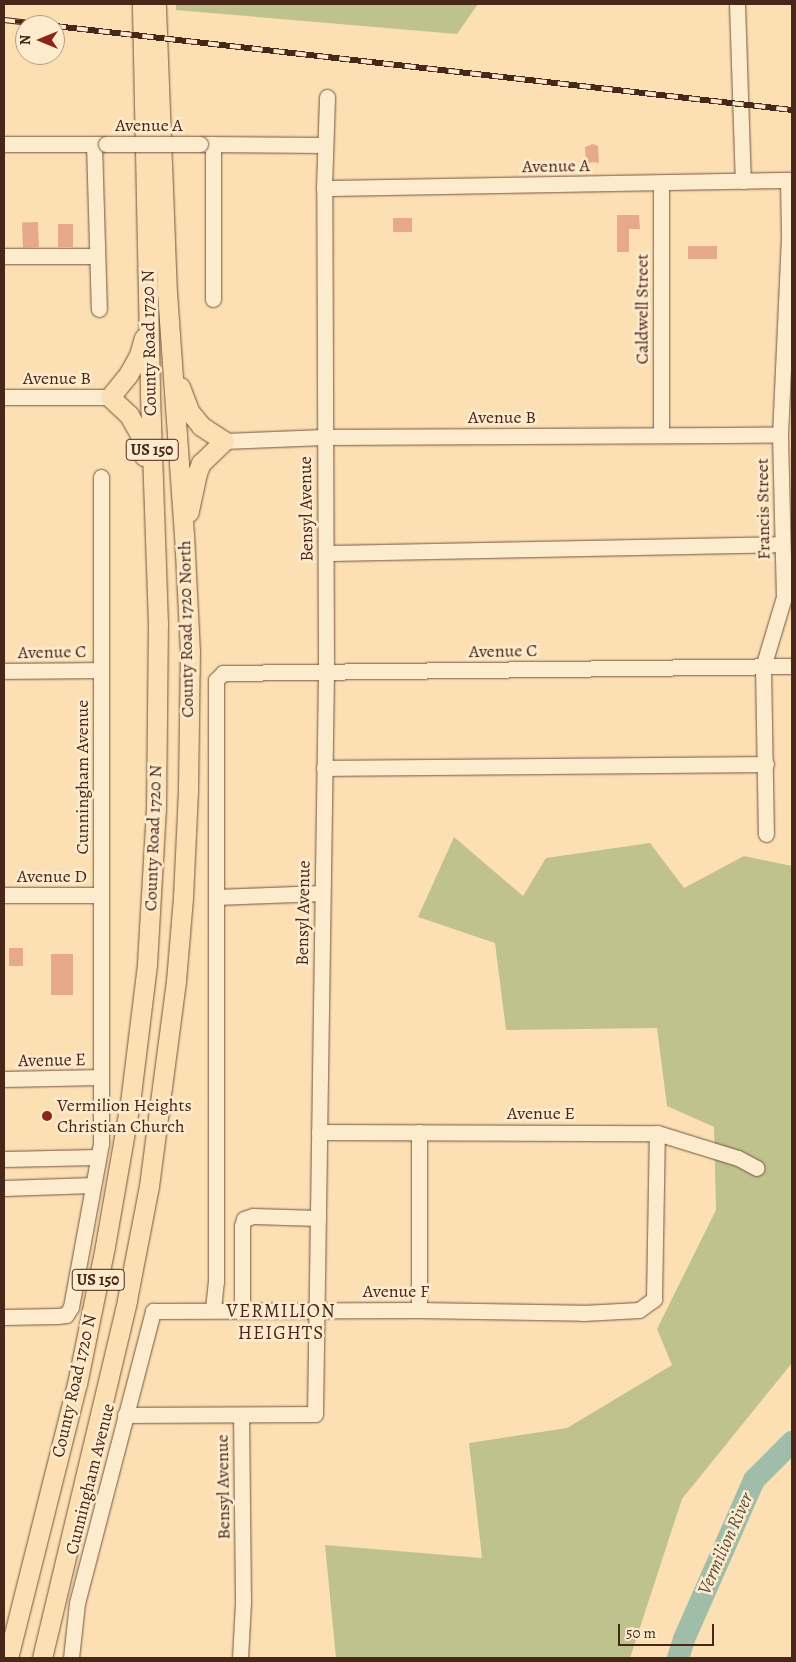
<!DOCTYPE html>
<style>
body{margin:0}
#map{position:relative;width:796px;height:1662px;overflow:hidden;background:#fce0b3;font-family:Alegreya,serif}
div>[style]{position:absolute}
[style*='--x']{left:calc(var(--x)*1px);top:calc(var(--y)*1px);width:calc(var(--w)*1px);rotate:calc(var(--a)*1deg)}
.green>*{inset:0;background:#bfc28c}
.river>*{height:22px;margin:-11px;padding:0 11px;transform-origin:11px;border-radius:11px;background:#a0bda9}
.building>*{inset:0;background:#e7a98c;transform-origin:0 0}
.roads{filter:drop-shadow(0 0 1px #755440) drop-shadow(0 0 1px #755440)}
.minor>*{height:15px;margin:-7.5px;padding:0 7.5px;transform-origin:7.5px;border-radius:7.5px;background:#fdebce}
.major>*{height:19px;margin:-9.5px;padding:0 9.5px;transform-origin:9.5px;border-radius:9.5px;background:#fce0b3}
.rail>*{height:5.5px;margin-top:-2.75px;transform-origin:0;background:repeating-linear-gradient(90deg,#fdebce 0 11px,#482619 0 22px);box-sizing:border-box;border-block:1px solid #482619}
.bridges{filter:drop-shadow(0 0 1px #755440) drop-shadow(0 0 1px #755440)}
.minor-bridge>*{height:15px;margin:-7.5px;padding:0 7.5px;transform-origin:7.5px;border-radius:7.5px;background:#fdebce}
.dots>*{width:14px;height:14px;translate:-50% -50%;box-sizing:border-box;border:2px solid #fdebce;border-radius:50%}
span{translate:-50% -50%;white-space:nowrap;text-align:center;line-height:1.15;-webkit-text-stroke:5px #fdebce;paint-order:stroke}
.shield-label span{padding:1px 4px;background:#fdebce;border:1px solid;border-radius:4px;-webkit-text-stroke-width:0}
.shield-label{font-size:16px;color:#482619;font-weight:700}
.street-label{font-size:18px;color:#482619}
.poi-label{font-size:18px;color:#482619}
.left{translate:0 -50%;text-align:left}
.neighbourhood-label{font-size:19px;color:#482619;letter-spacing:1px}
.water-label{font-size:19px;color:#5e4c3d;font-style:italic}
.frame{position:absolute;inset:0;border:5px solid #482619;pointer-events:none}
.north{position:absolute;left:15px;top:15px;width:50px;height:50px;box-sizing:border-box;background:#fdebce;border:1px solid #b59c86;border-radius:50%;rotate:270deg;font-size:14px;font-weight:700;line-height:20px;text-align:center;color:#482619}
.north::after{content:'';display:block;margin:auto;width:18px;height:22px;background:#8f2418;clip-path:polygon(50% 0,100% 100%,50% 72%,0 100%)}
.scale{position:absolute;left:618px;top:1624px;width:96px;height:22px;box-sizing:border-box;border:2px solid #482619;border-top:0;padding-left:6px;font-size:15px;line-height:18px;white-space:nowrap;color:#482619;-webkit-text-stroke:4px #fdebce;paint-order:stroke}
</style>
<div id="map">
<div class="green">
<div style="clip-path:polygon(176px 4px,478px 4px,457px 34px,176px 10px)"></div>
<div style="clip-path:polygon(454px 837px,523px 896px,546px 858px,650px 843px,684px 888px,744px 856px,792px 866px,792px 1363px,682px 1499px,630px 1658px,336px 1658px,325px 1545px,482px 1558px,469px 1443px,567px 1428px,672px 1365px,657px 1329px,716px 1210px,714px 1127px,667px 1106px,657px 1028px,506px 1030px,495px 943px,418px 917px)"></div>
</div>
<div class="river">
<div style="--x:678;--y:1658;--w:20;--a:-72"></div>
<div style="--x:684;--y:1639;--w:174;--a:-66.2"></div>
<div style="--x:754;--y:1480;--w:54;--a:-45"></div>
</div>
<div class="building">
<div style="clip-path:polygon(593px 144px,598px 146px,599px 163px,593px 162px,586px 164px,585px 147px)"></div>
<div style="clip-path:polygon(617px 215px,639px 215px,640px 229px,629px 229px,629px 252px,617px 252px)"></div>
<div style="left:393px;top:218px;width:19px;height:14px"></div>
<div style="left:38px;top:222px;width:25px;height:16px;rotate:88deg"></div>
<div style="left:58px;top:224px;width:15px;height:23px"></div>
<div style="left:688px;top:246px;width:29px;height:13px"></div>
<div style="left:9px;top:948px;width:14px;height:18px"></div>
<div style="left:51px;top:954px;width:22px;height:41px"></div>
</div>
<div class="roads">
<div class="minor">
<div style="--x:737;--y:4;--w:177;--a:88.1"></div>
<div style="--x:4;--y:144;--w:98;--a:0"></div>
<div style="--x:94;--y:144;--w:165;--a:88.3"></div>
<div style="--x:204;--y:144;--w:120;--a:0.5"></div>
<div style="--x:324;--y:188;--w:464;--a:-1"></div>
<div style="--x:788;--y:180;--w:57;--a:89"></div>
<div style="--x:789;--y:237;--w:198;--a:92.6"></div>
<div style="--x:780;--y:435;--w:162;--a:88.6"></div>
<div style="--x:784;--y:597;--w:73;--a:106.7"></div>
<div style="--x:763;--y:667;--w:167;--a:89"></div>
<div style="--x:4;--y:256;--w:93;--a:0"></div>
<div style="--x:213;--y:299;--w:155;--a:-90"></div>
<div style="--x:4;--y:397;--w:106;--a:0"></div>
<div style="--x:661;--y:435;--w:252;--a:-90"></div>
<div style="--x:224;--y:441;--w:100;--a:-2.3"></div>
<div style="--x:324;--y:437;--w:456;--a:-0.3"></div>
<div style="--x:326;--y:553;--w:456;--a:-1.1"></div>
<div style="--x:4;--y:671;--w:97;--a:-0.6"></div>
<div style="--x:324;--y:768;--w:442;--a:-0.5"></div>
<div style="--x:4;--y:895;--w:97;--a:0"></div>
<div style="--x:216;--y:897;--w:106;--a:-2.2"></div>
<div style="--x:4;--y:1079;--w:97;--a:-1.2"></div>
<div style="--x:319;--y:1132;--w:338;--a:0.2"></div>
<div style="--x:657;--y:1133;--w:85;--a:17.2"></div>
<div style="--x:738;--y:1158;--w:21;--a:28"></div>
<div style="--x:4;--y:1159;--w:94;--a:-1.2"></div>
<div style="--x:4;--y:1188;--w:89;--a:-1.9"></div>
<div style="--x:213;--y:1309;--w:27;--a:-84"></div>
<div style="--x:216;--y:1282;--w:602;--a:-90"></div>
<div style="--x:216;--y:680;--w:10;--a:-45"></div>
<div style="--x:223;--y:673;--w:569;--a:-0.7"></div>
<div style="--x:242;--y:1309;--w:83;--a:-90"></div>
<div style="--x:242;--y:1226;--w:7;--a:-74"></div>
<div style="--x:244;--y:1219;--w:9;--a:-18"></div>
<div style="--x:253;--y:1216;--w:65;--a:1.8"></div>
<div style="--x:419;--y:1310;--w:178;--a:-90"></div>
<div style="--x:4;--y:1317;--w:53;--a:-1.1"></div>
<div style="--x:57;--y:1316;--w:9;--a:-6"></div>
<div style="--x:66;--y:1315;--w:9;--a:-58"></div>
<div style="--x:71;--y:1307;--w:167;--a:-79.6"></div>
<div style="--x:101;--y:1143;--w:666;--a:-90"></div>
<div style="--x:125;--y:1415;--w:190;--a:-0.3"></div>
<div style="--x:315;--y:1414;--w:743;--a:-89.15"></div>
<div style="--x:326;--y:671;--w:483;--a:-90.2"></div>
<div style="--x:324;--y:188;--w:91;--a:-88.1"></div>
<div style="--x:71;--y:1658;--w:55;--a:-83.8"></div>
<div style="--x:77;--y:1603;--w:302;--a:-75.4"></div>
<div style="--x:153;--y:1311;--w:266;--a:-0.2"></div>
<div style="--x:419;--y:1310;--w:164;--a:1"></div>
<div style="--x:583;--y:1313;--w:56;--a:-3.1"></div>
<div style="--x:639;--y:1310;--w:19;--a:-36"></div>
<div style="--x:654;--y:1299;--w:166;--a:-89"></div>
<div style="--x:240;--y:1658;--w:56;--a:-86.9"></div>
<div style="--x:243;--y:1602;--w:186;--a:-90.6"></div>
</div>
<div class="major">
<div style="--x:180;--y:387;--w:26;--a:69"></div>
<div style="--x:189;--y:411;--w:19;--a:51"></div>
<div style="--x:201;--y:426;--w:27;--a:33"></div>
<div style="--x:224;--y:441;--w:32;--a:136"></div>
<div style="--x:201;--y:463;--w:11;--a:112"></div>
<div style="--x:197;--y:473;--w:40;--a:102"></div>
<div style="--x:144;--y:456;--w:24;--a:-102"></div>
<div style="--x:139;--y:433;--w:21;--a:-119"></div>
<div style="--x:129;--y:415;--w:26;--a:-137"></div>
<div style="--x:110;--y:397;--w:28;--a:-51"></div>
<div style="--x:128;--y:375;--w:23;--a:-61"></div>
<div style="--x:139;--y:355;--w:18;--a:-74"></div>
<div style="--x:8;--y:1658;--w:283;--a:-75.9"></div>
<div style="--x:77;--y:1384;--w:141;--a:-78.5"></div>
<div style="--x:105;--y:1246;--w:145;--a:-80.1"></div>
<div style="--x:130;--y:1103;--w:140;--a:-83"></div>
<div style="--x:147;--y:964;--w:154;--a:-86.7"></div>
<div style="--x:156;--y:810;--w:186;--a:-89.4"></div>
<div style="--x:158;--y:624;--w:234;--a:-92"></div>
<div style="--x:150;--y:390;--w:386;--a:-91.2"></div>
<div style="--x:42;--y:1658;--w:368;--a:-76.6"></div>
<div style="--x:127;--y:1300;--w:116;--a:-79.1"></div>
<div style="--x:149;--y:1186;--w:207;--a:-82.5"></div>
<div style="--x:176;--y:981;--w:84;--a:-85.2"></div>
<div style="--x:183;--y:897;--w:107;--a:-87.3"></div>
<div style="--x:188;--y:790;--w:138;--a:-89.2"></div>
<div style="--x:190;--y:652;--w:117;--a:-92.9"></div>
<div style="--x:184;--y:535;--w:242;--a:-94"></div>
<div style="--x:167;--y:294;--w:290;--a:-92.2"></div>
</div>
</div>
<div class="rail">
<div style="--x:4;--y:20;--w:44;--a:6.5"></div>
<div style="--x:55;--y:26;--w:742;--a:6.5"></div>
</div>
<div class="bridges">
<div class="minor-bridge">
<div style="--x:106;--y:144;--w:94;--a:0"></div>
</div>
</div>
<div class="dots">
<div style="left:47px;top:1116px;background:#8f2418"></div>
</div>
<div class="shield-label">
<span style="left:152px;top:450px">US 150</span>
<span style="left:98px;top:1280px">US 150</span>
</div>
<div class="street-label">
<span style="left:149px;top:125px">Avenue A</span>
<span style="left:556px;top:166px;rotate:-1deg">Avenue A</span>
<span style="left:642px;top:309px;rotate:-90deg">Caldwell Street</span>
<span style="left:149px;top:343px;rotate:-91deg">County Road 1720 N</span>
<span style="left:57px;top:378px">Avenue B</span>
<span style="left:502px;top:417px">Avenue B</span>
<span style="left:306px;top:509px;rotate:-91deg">Bensyl Avenue</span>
<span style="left:763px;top:509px;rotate:-91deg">Francis Street</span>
<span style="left:186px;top:629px;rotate:-91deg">County Road 1720 North</span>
<span style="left:503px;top:651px;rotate:-1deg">Avenue C</span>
<span style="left:52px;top:652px;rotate:-1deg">Avenue C</span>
<span style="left:82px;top:777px;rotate:-90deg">Cunningham Avenue</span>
<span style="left:153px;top:838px;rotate:-88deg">County Road 1720 N</span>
<span style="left:52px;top:876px">Avenue D</span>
<span style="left:303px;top:913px;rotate:-89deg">Bensyl Avenue</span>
<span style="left:52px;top:1060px;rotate:-1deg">Avenue E</span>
<span style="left:541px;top:1113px">Avenue E</span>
<span style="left:396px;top:1291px">Avenue F</span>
<span style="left:74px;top:1386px;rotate:-77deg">County Road 1720 N</span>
<span style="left:90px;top:1479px;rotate:-76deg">Cunningham Avenue</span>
<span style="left:223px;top:1487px;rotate:-91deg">Bensyl Avenue</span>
</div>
<div class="poi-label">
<span class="left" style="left:57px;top:1116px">Vermilion Heights<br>Christian Church</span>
</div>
<div class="neighbourhood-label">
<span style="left:281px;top:1323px">VERMILION<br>HEIGHTS</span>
</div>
<div class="water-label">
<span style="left:726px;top:1544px;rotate:-66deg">Vermilion River</span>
</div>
<div class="frame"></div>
<div class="north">N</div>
<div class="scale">50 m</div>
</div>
